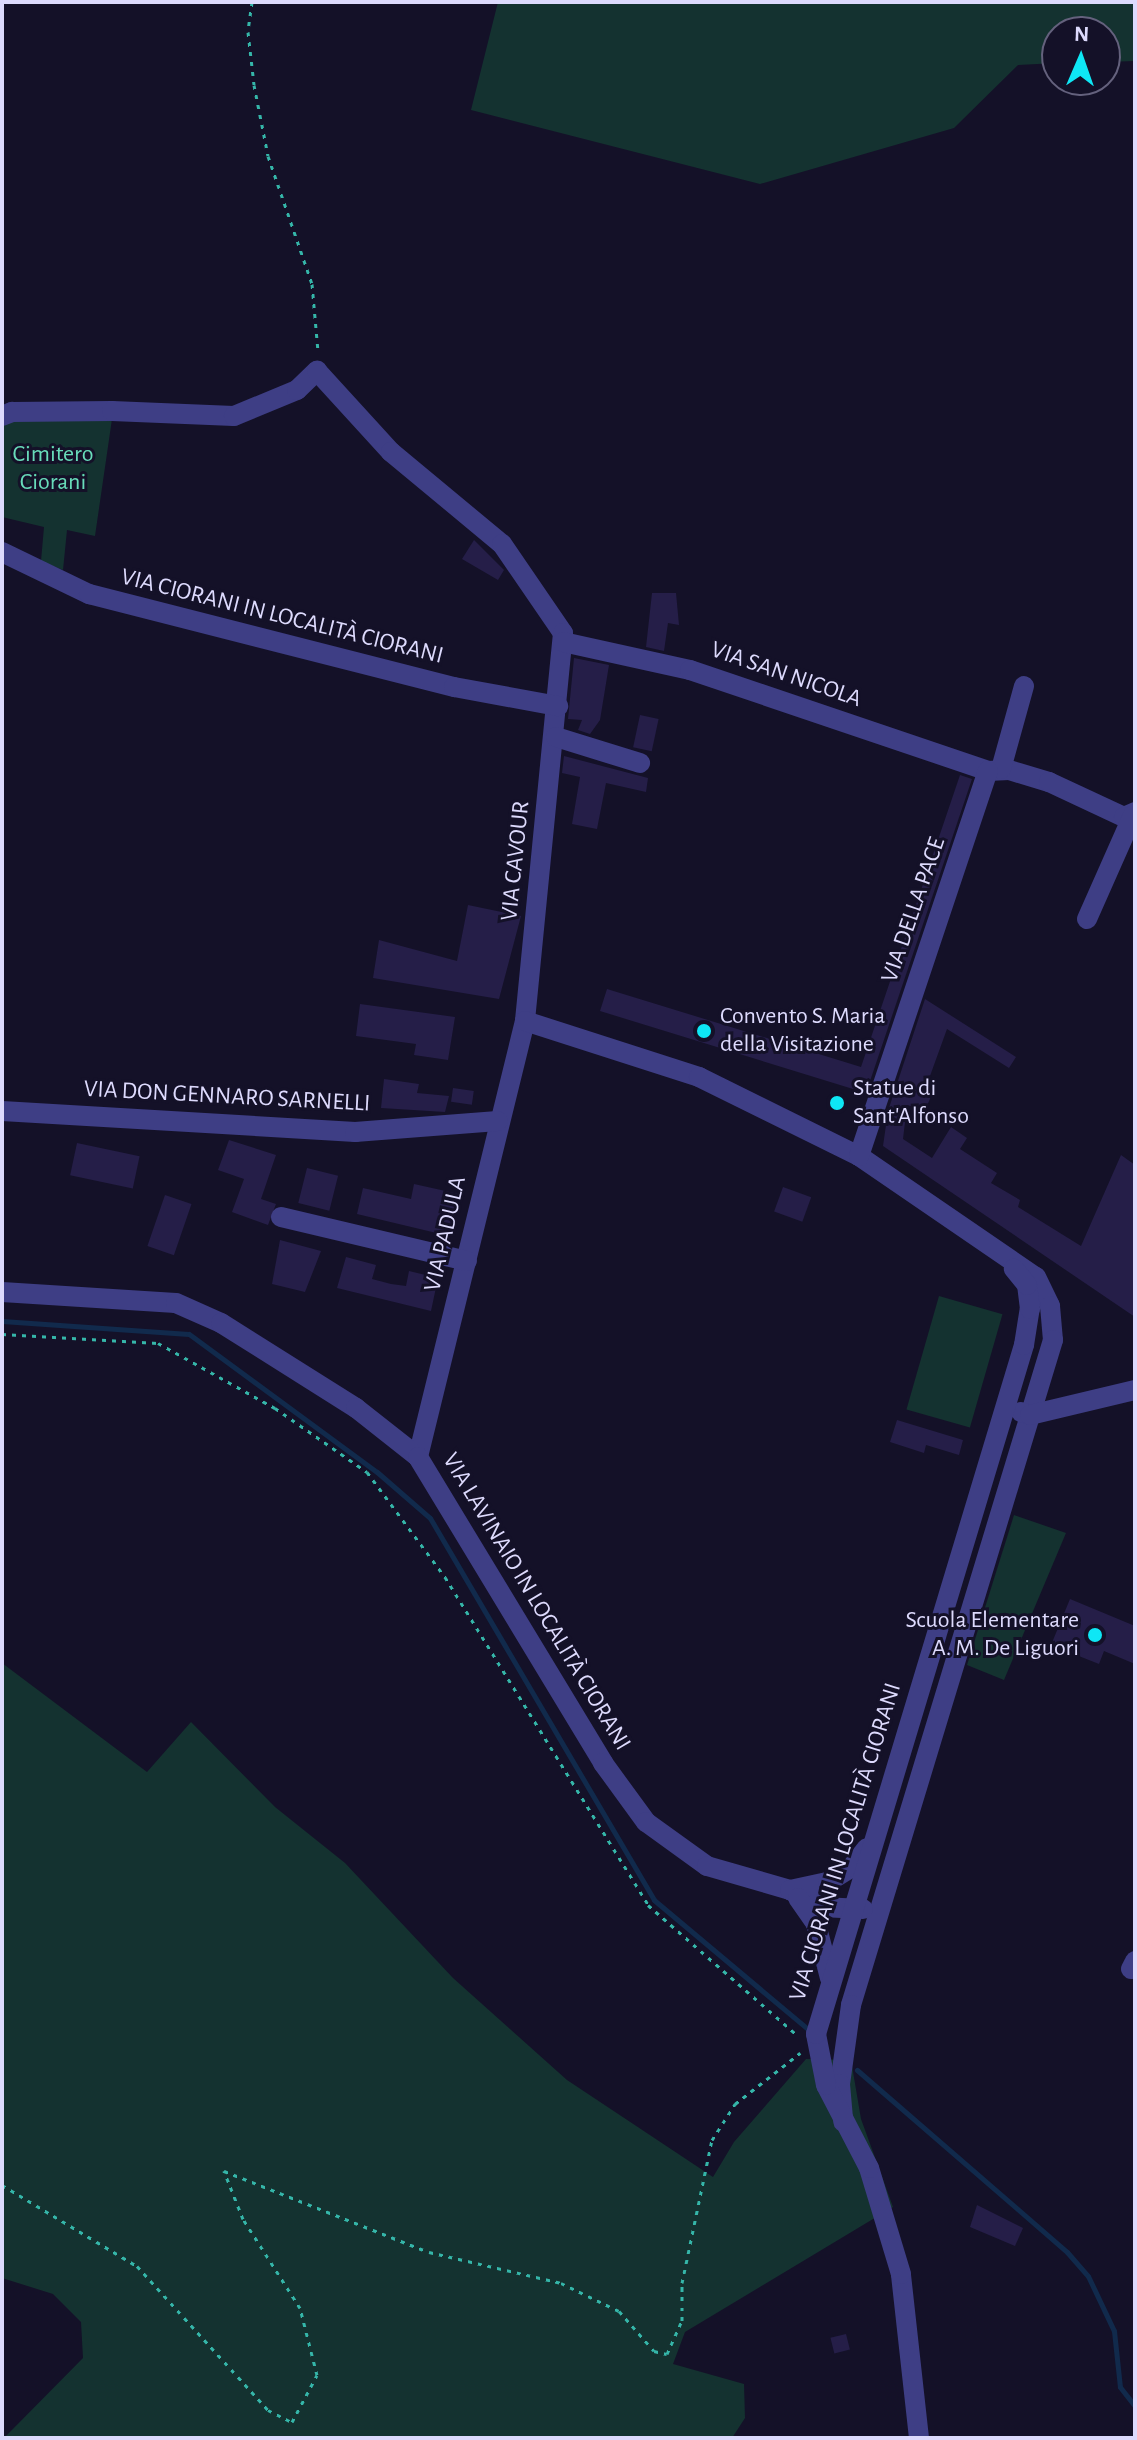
<!DOCTYPE html>
<meta charset="utf-8">
<style>
body{margin:0}
#map{position:relative;width:1137px;height:2440px;overflow:hidden;background:#141128;font-family:"Alegreya Sans",sans-serif}
div>[style]{position:absolute}
[style*='--x']{left:calc(var(--x)*1px);top:calc(var(--y)*1px);width:calc(var(--w)*1px);rotate:calc(var(--a)*1deg)}
.green>*{inset:0;background:#143230;transform-origin:0 0}
.stream>*{height:5px;margin:-2.5px;padding:0 2.5px;transform-origin:2.5px;border-radius:2.5px;background:#112a4c}
.building>*{inset:0;background:#251e48;transform-origin:0 0}
.path>*{height:3px;margin-top:-1.5px;transform-origin:0;background:repeating-linear-gradient(90deg,#35b6a9 0 4px,transparent 0 10px)}
.minor>*{height:20px;margin:-10px;padding:0 10px;transform-origin:10px;border-radius:10px;background:#3e3e85}
.dots>*{width:22px;height:22px;translate:-50% -50%;box-sizing:border-box;border:4px solid #141128;border-radius:50%}
span{translate:-50% -50%;white-space:nowrap;text-align:center;line-height:1.15;-webkit-text-stroke:6px #141128;paint-order:stroke}
.park-label{font-size:24px;color:#68dcba}
.street-label{font-size:24px;color:#dddafd}
.poi-label{font-size:24px;color:#dddafd}
.left{translate:0 -50%;text-align:left}
.right{translate:-100% -50%;text-align:right}
.frame{position:absolute;inset:0;border:4px solid #dddafd;pointer-events:none}
.north{position:absolute;left:1041px;top:16px;width:80px;height:80px;box-sizing:border-box;background:#141128;border:2px solid #64617d;border-radius:50%;rotate:2deg;font-size:22px;font-weight:700;line-height:32px;text-align:center;color:#dddafd}
.north::after{content:'';display:block;margin:auto;width:28px;height:36px;background:#0ee7f5;clip-path:polygon(50% 0,100% 100%,50% 72%,0 100%)}
</style>
<div id="map">
<div class="green">
<div style="clip-path:polygon(498px 2px,1135px 2px,1135px 61px,1105px 62px,1105px 32px,1057px 32px,1057px 63px,1018px 65px,954px 128px,760px 184px,471px 110px)"></div>
<div style="clip-path:polygon(2px 418px,112px 419px,95px 536px,67px 530px,63px 570px,41px 561px,44px 527px,2px 517px)"></div>
<div style="left:939px;top:1296px;width:66px;height:118px;rotate:16deg"></div>
<div style="clip-path:polygon(1014px 1515px,1066px 1533px,1004px 1680px,967px 1665px)"></div>
<div style="clip-path:polygon(2px 1663px,147px 1772px,191px 1722px,275px 1807px,345px 1863px,453px 1978px,567px 2080px,713px 2177px,734px 2142px,806px 2059px,851px 2060px,861px 2119px,893px 2207px,685px 2332px,673px 2364px,744px 2384px,745px 2418px,732px 2438px,4px 2438px,83px 2358px,81px 2322px,53px 2294px,2px 2278px)"></div>
</div>
<div class="stream">
<div style="--x:2;--y:1321;--w:187;--a:4"></div>
<div style="--x:189;--y:1334;--w:233;--a:36.3"></div>
<div style="--x:377;--y:1472;--w:70;--a:41"></div>
<div style="--x:430;--y:1518;--w:443;--a:59.6"></div>
<div style="--x:654;--y:1900;--w:201;--a:40"></div>
<div style="--x:857;--y:2070;--w:278;--a:40.9"></div>
<div style="--x:1067;--y:2252;--w:32;--a:49"></div>
<div style="--x:1088;--y:2276;--w:61;--a:64.7"></div>
<div style="--x:1114;--y:2331;--w:56;--a:83.9"></div>
<div style="--x:1120;--y:2387;--w:24;--a:52"></div>
</div>
<div class="building">
<div style="clip-path:polygon(474px 540px,504px 570px,498px 580px,462px 559px)"></div>
<div style="clip-path:polygon(652px 593px,676px 593px,679px 625px,668px 623px,664px 651px,646px 647px)"></div>
<div style="clip-path:polygon(574px 658px,609px 665px,600px 720px,590px 734px,578px 730px,582px 720px,568px 719px)"></div>
<div style="left:640px;top:715px;width:19px;height:33px;rotate:12deg"></div>
<div style="clip-path:polygon(564px 756px,648px 778px,646px 792px,606px 783px,597px 829px,572px 824px,580px 777px,562px 773px)"></div>
<div style="clip-path:polygon(960px 775px,972px 779px,866px 1093px,600px 1011px,607px 989px,861px 1067px)"></div>
<div style="clip-path:polygon(468px 905px,521px 916px,499px 999px,373px 978px,379px 940px,457px 961px)"></div>
<div style="clip-path:polygon(925px 999px,1016px 1057px,1009px 1068px,947px 1029px,926px 1087px,934px 1090px,925px 1110px,907px 1105px,903px 1139px,932px 1158px,951px 1127px,967px 1138px,960px 1149px,997px 1173px,991px 1183px,1020px 1200px,1018px 1207px,1081px 1246px,1121px 1155px,1135px 1165px,1135px 1317px,883px 1146px,888px 1111px)"></div>
<div style="clip-path:polygon(360px 1004px,455px 1017px,448px 1060px,414px 1055px,416px 1044px,356px 1036px)"></div>
<div style="clip-path:polygon(384px 1079px,419px 1084px,417px 1093px,449px 1096px,445px 1112px,381px 1108px)"></div>
<div style="left:453px;top:1088px;width:21px;height:14px;rotate:8deg"></div>
<div style="clip-path:polygon(229px 1140px,276px 1155px,261px 1199px,276px 1204px,268px 1225px,232px 1212px,244px 1179px,218px 1170px)"></div>
<div style="left:77px;top:1143px;width:64px;height:33px;rotate:12deg"></div>
<div style="left:307px;top:1168px;width:32px;height:36px;rotate:14deg"></div>
<div style="clip-path:polygon(414px 1184px,459px 1194px,449px 1236px,357px 1214px,363px 1188px,411px 1199px)"></div>
<div style="left:783px;top:1187px;width:30px;height:26px;rotate:20deg"></div>
<div style="left:165px;top:1195px;width:28px;height:54px;rotate:19deg"></div>
<div style="clip-path:polygon(280px 1240px,321px 1251px,305px 1292px,272px 1284px)"></div>
<div style="clip-path:polygon(346px 1257px,376px 1265px,372px 1279px,391px 1284px,406px 1286px,409px 1271px,438px 1278px,431px 1311px,337px 1288px)"></div>
<div style="clip-path:polygon(897px 1420px,963px 1440px,959px 1455px,926px 1445px,924px 1453px,890px 1442px)"></div>
<div style="clip-path:polygon(1070px 1599px,1135px 1626px,1135px 1664px,1104px 1651px,1099px 1664px,1051px 1645px)"></div>
<div style="clip-path:polygon(977px 2205px,1023px 2228px,1015px 2246px,970px 2227px)"></div>
<div style="left:846px;top:2334px;width:16px;height:16px;rotate:76deg"></div>
</div>
<div class="path">
<div style="--x:252;--y:2;--w:30;--a:98"></div>
<div style="--x:248;--y:32;--w:53;--a:83.5"></div>
<div style="--x:254;--y:85;--w:72;--a:78.8"></div>
<div style="--x:268;--y:156;--w:135;--a:71"></div>
<div style="--x:312;--y:284;--w:67;--a:84.9"></div>
<div style="--x:2;--y:1334;--w:156;--a:3.3"></div>
<div style="--x:158;--y:1343;--w:134;--a:29.1"></div>
<div style="--x:275;--y:1408;--w:112;--a:34.8"></div>
<div style="--x:367;--y:1472;--w:131;--a:53.4"></div>
<div style="--x:445;--y:1577;--w:386;--a:58.2"></div>
<div style="--x:648;--y:1905;--w:196;--a:41.1"></div>
<div style="--x:2;--y:2185;--w:157;--a:31"></div>
<div style="--x:137;--y:2266;--w:195;--a:47.7"></div>
<div style="--x:268;--y:2410;--w:27;--a:27"></div>
<div style="--x:292;--y:2422;--w:53;--a:-62"></div>
<div style="--x:317;--y:2375;--w:69;--a:-104.2"></div>
<div style="--x:300;--y:2308;--w:106;--a:-122.6"></div>
<div style="--x:243;--y:2219;--w:52;--a:-111.6"></div>
<div style="--x:224;--y:2171;--w:220;--a:21.6"></div>
<div style="--x:429;--y:2252;--w:136;--a:13.2"></div>
<div style="--x:561;--y:2283;--w:64;--a:25.8"></div>
<div style="--x:619;--y:2311;--w:53;--a:48.8"></div>
<div style="--x:654;--y:2351;--w:13;--a:13"></div>
<div style="--x:667;--y:2354;--w:36;--a:-66"></div>
<div style="--x:682;--y:2321;--w:38;--a:-90"></div>
<div style="--x:682;--y:2283;--w:146;--a:-78.2"></div>
<div style="--x:712;--y:2140;--w:43;--a:-57.4"></div>
<div style="--x:735;--y:2104;--w:83;--a:-38.1"></div>
</div>
<div class="minor">
<div style="--x:2;--y:416;--w:11;--a:-22"></div>
<div style="--x:12;--y:412;--w:100;--a:-0.6"></div>
<div style="--x:112;--y:411;--w:122;--a:2.3"></div>
<div style="--x:234;--y:416;--w:68;--a:-22.4"></div>
<div style="--x:297;--y:390;--w:28;--a:-44"></div>
<div style="--x:317;--y:371;--w:110;--a:47.6"></div>
<div style="--x:391;--y:452;--w:144;--a:39.7"></div>
<div style="--x:502;--y:544;--w:108;--a:55.6"></div>
<div style="--x:563;--y:633;--w:390;--a:95.6"></div>
<div style="--x:525;--y:1021;--w:449;--a:103.8"></div>
<div style="--x:2;--y:552;--w:97;--a:25.8"></div>
<div style="--x:89;--y:594;--w:377;--a:14.3"></div>
<div style="--x:454;--y:687;--w:106;--a:10.4"></div>
<div style="--x:563;--y:642;--w:130;--a:12.4"></div>
<div style="--x:690;--y:670;--w:315;--a:18.7"></div>
<div style="--x:988;--y:771;--w:21;--a:-3"></div>
<div style="--x:1009;--y:770;--w:42;--a:16.7"></div>
<div style="--x:1049;--y:782;--w:83;--a:25"></div>
<div style="--x:1124;--y:817;--w:12;--a:-24"></div>
<div style="--x:556;--y:737;--w:88;--a:17.2"></div>
<div style="--x:1001;--y:769;--w:86;--a:-74.5"></div>
<div style="--x:1087;--y:919;--w:114;--a:-66.1"></div>
<div style="--x:525;--y:1021;--w:183;--a:17.8"></div>
<div style="--x:699;--y:1077;--w:178;--a:26.3"></div>
<div style="--x:859;--y:1156;--w:214;--a:34.4"></div>
<div style="--x:1036;--y:1277;--w:32;--a:64"></div>
<div style="--x:1050;--y:1306;--w:34;--a:85"></div>
<div style="--x:1053;--y:1340;--w:695;--a:106.9"></div>
<div style="--x:851;--y:2005;--w:80;--a:97.9"></div>
<div style="--x:840;--y:2084;--w:38;--a:85"></div>
<div style="--x:2;--y:1111;--w:354;--a:3.4"></div>
<div style="--x:355;--y:1132;--w:143;--a:-4.4"></div>
<div style="--x:859;--y:1156;--w:406;--a:-71.5"></div>
<div style="--x:281;--y:1217;--w:191;--a:13.3"></div>
<div style="--x:2;--y:1292;--w:174;--a:3.6"></div>
<div style="--x:176;--y:1303;--w:49;--a:24"></div>
<div style="--x:221;--y:1323;--w:160;--a:32.2"></div>
<div style="--x:356;--y:1408;--w:79;--a:38.3"></div>
<div style="--x:418;--y:1457;--w:358;--a:58.8"></div>
<div style="--x:603;--y:1763;--w:73;--a:53.9"></div>
<div style="--x:646;--y:1822;--w:75;--a:35.8"></div>
<div style="--x:707;--y:1866;--w:86;--a:16.1"></div>
<div style="--x:790;--y:1890;--w:35;--a:29"></div>
<div style="--x:821;--y:1907;--w:42;--a:2.7"></div>
<div style="--x:1021;--y:1412;--w:9;--a:18"></div>
<div style="--x:1030;--y:1415;--w:108;--a:-13.4"></div>
<div style="--x:790;--y:1890;--w:39;--a:-12"></div>
<div style="--x:828;--y:1882;--w:28;--a:-32"></div>
<div style="--x:852;--y:1867;--w:24;--a:-52"></div>
<div style="--x:798;--y:1898;--w:32;--a:55"></div>
<div style="--x:816;--y:1924;--w:56;--a:75.5"></div>
<div style="--x:1131;--y:1969;--w:9;--a:-63"></div>
<div style="--x:919;--y:2438;--w:165;--a:-96.3"></div>
<div style="--x:901;--y:2274;--w:111;--a:-106.8"></div>
<div style="--x:869;--y:2168;--w:93;--a:-117.4"></div>
<div style="--x:826;--y:2085;--w:52;--a:-101.1"></div>
<div style="--x:816;--y:2034;--w:720;--a:-73.2"></div>
<div style="--x:1024;--y:1345;--w:36;--a:-81"></div>
<div style="--x:1030;--y:1309;--w:24;--a:-97"></div>
<div style="--x:1027;--y:1285;--w:21;--a:-129"></div>
</div>
<div class="dots">
<div style="left:704px;top:1031px;background:#0ee7f5"></div>
<div style="left:837px;top:1103px;background:#0ee7f5"></div>
<div style="left:1095px;top:1635px;background:#0ee7f5"></div>
</div>
<div class="park-label">
<span style="left:53px;top:469px">Cimitero<br>Ciorani</span>
</div>
<div class="street-label">
<span style="left:282px;top:617px;rotate:14deg">VIA CIORANI IN LOCALITÀ CIORANI</span>
<span style="left:786px;top:675px;rotate:19deg">VIA SAN NICOLA</span>
<span style="left:516px;top:861px;rotate:-84deg">VIA CAVOUR</span>
<span style="left:914px;top:910px;rotate:-71deg">VIA DELLA PACE</span>
<span style="left:227px;top:1097px;rotate:3deg">VIA DON GENNARO SARNELLI</span>
<span style="left:446px;top:1234px;rotate:-77deg">VIA PADULA</span>
<span style="left:536px;top:1602px;rotate:59deg">VIA LAVINAIO IN LOCALITÀ CIORANI</span>
<span style="left:846px;top:1842px;rotate:-73deg">VIA CIORANI IN LOCALITÀ CIORANI</span>
</div>
<div class="poi-label">
<span class="left" style="left:720px;top:1031px">Convento S. Maria<br>della Visitazione</span>
<span class="left" style="left:853px;top:1103px">Statue di<br>Sant'Alfonso</span>
<span class="right" style="left:1079px;top:1635px">Scuola Elementare<br>A. M. De Liguori</span>
</div>
<div class="frame"></div>
<div class="north">N</div>
</div>
